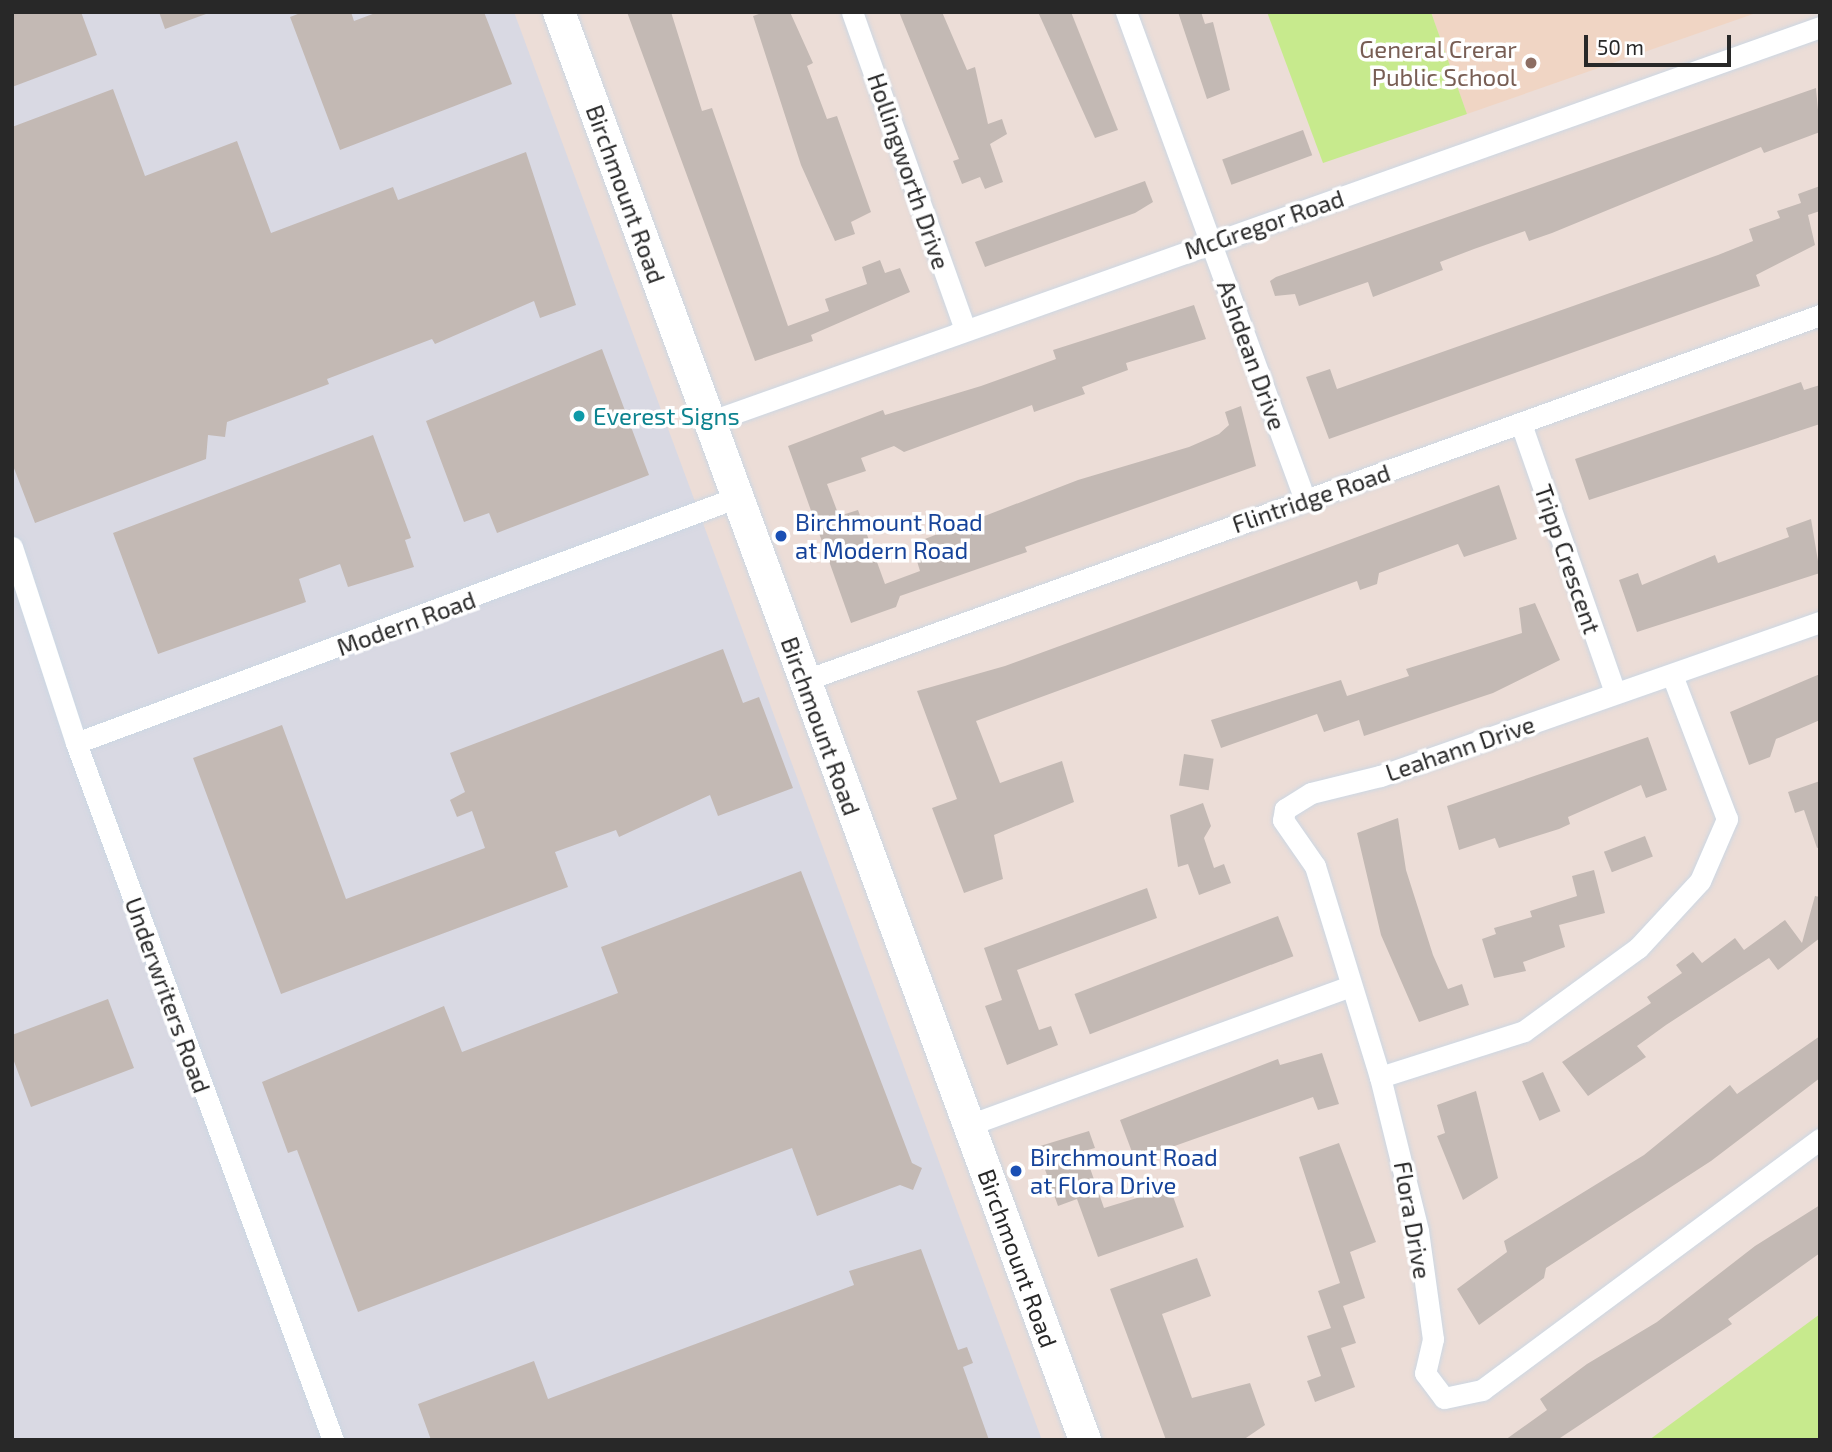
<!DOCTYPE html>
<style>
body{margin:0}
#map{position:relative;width:1832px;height:1452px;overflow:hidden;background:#ecddd7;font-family:"Exo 2",sans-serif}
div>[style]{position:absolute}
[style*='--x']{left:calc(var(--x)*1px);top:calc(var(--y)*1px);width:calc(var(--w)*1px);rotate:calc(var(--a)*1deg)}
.industrial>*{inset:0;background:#d9d9e3}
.education>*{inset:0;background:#f0d5c4}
.green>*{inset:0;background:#c7ea8d}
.building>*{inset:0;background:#c3b9b4;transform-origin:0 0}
.roads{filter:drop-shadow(0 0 2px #ccd7e3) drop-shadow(0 0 2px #ccd7e3)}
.minor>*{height:21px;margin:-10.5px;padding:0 10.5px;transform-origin:10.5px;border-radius:10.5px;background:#fff}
.secondary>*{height:32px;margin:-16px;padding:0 16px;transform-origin:16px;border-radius:16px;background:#fff}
.dots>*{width:19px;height:19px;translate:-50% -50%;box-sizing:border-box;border:4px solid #fff;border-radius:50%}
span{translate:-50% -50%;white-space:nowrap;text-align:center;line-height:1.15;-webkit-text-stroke:7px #fff;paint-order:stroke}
.education-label{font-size:24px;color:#785e54}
.right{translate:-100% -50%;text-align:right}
.street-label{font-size:24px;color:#282828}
.culture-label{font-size:24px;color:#0d838f}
.left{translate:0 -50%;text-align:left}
.transit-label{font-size:24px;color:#164399}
.frame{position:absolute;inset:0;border:14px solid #282828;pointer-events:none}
.scale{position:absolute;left:1584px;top:35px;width:147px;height:32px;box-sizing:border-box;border:4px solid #282828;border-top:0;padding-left:9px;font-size:21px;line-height:24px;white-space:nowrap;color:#282828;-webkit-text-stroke:5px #fff;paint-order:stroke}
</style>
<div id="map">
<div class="industrial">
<div style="clip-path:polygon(12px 12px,514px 12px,1042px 1440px,12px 1440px)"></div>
</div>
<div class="education">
<div style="clip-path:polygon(1431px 12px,1759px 12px,1467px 114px)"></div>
</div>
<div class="green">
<div style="clip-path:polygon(1267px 12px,1431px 12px,1467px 114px,1323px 163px)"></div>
<div style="clip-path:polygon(1820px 1314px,1820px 1440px,1649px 1440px)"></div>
</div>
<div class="building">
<div style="clip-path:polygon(12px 12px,81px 12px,97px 55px,12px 87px)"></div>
<div style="clip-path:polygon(159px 12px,206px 12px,206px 14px,165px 29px)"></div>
<div style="clip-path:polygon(303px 12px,351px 12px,354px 21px,378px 12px,484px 12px,512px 84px,340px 150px,290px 17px)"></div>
<div style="clip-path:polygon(627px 12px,671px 12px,702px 111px,712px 108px,788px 326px,829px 311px,825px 299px,867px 284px,862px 267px,880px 260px,885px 273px,900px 268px,910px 292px,811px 335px,813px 341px,755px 361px)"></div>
<div style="clip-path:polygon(765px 12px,790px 12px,813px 63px,807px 66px,827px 119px,837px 116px,871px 212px,851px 222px,855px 234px,835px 241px,801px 165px,753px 16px)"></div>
<div style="clip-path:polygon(899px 12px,942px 12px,967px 70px,975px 67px,988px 124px,1002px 119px,1007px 134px,990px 144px,1003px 182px,985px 189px,980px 177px,962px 184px,953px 161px,959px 159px)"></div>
<div style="clip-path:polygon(1038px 12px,1071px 12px,1118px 130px,1095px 138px)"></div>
<div style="clip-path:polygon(1178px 12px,1201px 12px,1205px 24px,1213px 22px,1230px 90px,1207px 99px)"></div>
<div style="clip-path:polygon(1816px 88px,1820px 132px,1764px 153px,1761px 147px,1552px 233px,1529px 241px,1525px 231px,1474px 249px,1440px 262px,1443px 270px,1373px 297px,1368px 282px,1299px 306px,1295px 294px,1275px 296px,1270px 281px,1276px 277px)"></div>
<div style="clip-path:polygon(113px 89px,145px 176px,237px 141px,271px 233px,393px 187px,398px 200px,526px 152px,576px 305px,540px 318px,534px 301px,435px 344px,432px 339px,327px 379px,329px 384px,227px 422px,225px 437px,208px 435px,206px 459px,35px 523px,12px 463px,12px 127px)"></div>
<div style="left:1303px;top:130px;width:27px;height:86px;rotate:70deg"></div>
<div style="clip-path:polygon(1145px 181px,1153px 202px,1135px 213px,985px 267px,975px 242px)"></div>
<div style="clip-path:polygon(1820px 186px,1820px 211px,1808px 215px,1815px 245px,1756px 275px,1760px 286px,1329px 439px,1306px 377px,1330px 369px,1337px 389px,1718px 255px,1753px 241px,1749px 229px,1780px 218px,1777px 211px,1801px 203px,1798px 194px)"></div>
<div style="clip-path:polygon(1194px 305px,1206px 339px,1126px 363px,1128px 370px,1082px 387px,1085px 394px,1034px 412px,1032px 405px,904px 452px,894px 446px,861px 458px,866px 471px,827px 484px,839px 516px,858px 510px,885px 584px,920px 571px,912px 545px,917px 542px,1078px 480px,1189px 447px,1219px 434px,1229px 425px,1225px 412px,1241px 406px,1256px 466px,1025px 547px,1027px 552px,900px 596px,896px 607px,851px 623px,788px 446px,883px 410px,885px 415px,981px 386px,1056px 359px,1053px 350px)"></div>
<div style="clip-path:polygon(602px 349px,649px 475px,497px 533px,489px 513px,464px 522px,426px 421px)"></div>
<div style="clip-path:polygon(1801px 382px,1804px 390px,1820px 385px,1820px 424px,1589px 500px,1575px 459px)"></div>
<div style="clip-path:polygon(373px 435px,411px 538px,405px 540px,414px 567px,348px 587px,340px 564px,299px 579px,306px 602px,158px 654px,113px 533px)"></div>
<div style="clip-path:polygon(1499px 485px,1517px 539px,1464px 557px,1458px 544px,1379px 573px,1377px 584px,1360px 590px,1357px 581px,976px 721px,1000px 783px,1062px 761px,1074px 802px,994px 835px,1003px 879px,964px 893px,932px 808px,957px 799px,917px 691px,1005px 666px)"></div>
<div style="clip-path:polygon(1811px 519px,1820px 573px,1637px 632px,1619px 580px,1638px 573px,1642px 585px,1715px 555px,1718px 563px,1789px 537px,1786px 528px)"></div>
<div style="clip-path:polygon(1535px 603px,1560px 660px,1493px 693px,1364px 736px,1359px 720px,1324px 732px,1317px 714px,1221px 748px,1211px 720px,1341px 680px,1347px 696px,1409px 676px,1406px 669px,1522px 633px,1519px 608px)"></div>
<div style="clip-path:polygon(723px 649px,743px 703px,759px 697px,793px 788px,718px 816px,710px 795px,619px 837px,616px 830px,555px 852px,568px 887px,281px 994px,193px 758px,282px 725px,346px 899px,485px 848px,472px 811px,457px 817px,450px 800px,465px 792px,450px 753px)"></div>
<div style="clip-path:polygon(1820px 674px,1820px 720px,1776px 739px,1770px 757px,1749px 765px,1730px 712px)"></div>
<div style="clip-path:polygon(1648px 737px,1667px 790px,1646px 798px,1641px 785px,1568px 817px,1570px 824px,1559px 829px,1499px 848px,1495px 838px,1459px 850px,1447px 806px)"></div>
<div style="left:1184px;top:754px;width:30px;height:32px;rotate:9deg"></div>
<div style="clip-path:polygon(1820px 781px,1820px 847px,1817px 848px,1804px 810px,1795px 813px,1788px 792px)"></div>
<div style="clip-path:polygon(1203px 803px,1211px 826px,1204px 838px,1214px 868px,1224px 864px,1231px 883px,1199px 895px,1188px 864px,1178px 867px,1170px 815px)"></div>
<div style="clip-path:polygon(1398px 818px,1406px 870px,1433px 955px,1448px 989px,1462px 984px,1469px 1005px,1419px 1022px,1381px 935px,1357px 833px)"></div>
<div style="left:1645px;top:836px;width:22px;height:44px;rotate:69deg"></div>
<div style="clip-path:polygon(1594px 870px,1605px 913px,1559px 925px,1565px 947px,1523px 962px,1526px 971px,1494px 978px,1482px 939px,1496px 934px,1494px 928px,1532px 917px,1530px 911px,1577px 896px,1572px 876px)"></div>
<div style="clip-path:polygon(801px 871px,912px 1163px,922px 1168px,913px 1190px,900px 1185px,817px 1216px,792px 1148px,358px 1312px,297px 1150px,288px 1153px,262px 1082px,444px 1006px,462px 1052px,618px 993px,601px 947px)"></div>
<div style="clip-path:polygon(1147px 888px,1157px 918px,1017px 970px,1039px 1030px,1051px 1026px,1058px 1045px,1007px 1065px,985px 1006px,1002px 1000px,984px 948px)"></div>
<div style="clip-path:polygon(1815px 896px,1820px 897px,1820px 938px,1778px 970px,1769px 958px,1666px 1025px,1637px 1046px,1646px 1057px,1588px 1096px,1562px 1062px,1651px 1003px,1647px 997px,1682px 973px,1676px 965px,1693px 952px,1702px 963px,1735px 938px,1744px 950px,1785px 920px,1802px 943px)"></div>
<div style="left:1278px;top:916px;width:43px;height:218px;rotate:69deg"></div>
<div style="clip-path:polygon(108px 999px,134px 1068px,31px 1107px,12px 1056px,12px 1035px)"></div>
<div style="clip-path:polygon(1820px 1036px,1820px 1078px,1711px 1161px,1546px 1268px,1544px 1278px,1479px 1325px,1457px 1289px,1507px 1252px,1504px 1241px,1644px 1155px,1730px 1085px,1737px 1094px)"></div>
<div style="clip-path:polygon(1322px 1053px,1339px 1104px,1318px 1110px,1313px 1097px,1135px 1160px,1120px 1120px,1278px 1059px,1280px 1065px)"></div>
<div style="left:1543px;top:1072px;width:43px;height:23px;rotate:66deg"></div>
<div style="clip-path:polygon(1476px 1091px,1498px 1178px,1463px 1200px,1437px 1136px,1445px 1133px,1437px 1105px)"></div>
<div style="clip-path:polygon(1089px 1131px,1095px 1148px,1084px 1151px,1104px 1208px,1170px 1188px,1184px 1227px,1098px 1257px,1077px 1199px,1058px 1206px,1037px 1147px)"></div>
<div style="clip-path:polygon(1339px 1143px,1376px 1242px,1350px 1252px,1365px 1298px,1343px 1306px,1356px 1343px,1341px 1348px,1355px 1387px,1315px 1402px,1307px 1381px,1321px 1376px,1307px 1336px,1331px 1328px,1318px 1291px,1340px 1283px,1299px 1157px)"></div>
<div style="clip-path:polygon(1820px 1205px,1820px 1253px,1728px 1319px,1732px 1324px,1557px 1440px,1505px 1440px,1547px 1410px,1540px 1399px,1587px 1364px,1657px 1322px,1755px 1246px)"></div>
<div style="clip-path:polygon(921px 1249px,958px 1350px,967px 1347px,973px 1363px,963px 1367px,989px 1440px,431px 1440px,418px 1404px,534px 1361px,548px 1399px,854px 1285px,849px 1271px)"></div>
<div style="clip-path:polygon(1197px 1258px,1211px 1296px,1162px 1314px,1192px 1398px,1250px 1383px,1265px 1425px,1243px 1440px,1166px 1440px,1110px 1289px)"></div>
</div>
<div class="roads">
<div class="minor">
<div style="--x:852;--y:12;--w:337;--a:70.4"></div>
<div style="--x:1126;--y:12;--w:520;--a:69.86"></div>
<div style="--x:709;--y:422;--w:1179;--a:-19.57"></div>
<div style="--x:1521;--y:424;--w:285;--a:70.7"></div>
<div style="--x:12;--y:547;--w:206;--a:71.9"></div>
<div style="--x:76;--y:743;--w:743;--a:69.76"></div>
<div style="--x:1820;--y:622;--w:466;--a:160.7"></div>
<div style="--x:1380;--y:776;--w:71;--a:166.2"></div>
<div style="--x:1311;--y:793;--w:31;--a:148"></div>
<div style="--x:1285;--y:809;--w:11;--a:100"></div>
<div style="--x:1283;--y:820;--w:56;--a:55.2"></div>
<div style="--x:1315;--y:866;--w:221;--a:72.9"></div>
<div style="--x:1380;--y:1077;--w:159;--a:76.1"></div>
<div style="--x:1418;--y:1231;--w:109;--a:82.1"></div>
<div style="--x:1433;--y:1339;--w:35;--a:103"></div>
<div style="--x:1425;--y:1373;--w:31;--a:53"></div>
<div style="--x:1444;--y:1398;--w:39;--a:-12"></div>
<div style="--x:1482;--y:1390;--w:421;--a:-36.6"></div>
<div style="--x:803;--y:681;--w:1081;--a:-19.79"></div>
<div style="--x:76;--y:743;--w:703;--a:-20.39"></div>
<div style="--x:1380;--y:1077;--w:151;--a:-17.7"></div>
<div style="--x:1524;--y:1031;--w:141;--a:-36.1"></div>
<div style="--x:1638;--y:948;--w:91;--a:-47.2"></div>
<div style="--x:1700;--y:881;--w:68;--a:-66.5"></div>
<div style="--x:1727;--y:819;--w:154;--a:-110.9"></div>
<div style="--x:969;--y:1125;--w:404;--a:-20"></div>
</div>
<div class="secondary">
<div style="--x:559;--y:12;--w:1522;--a:69.78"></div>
</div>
</div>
<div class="dots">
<div style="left:1531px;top:63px;background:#8d6e63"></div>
<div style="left:579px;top:416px;background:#0f9aa8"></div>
<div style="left:781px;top:536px;background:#1a4fb4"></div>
<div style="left:1016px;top:1171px;background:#1a4fb4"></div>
</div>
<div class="education-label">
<span class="right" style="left:1517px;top:63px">General Crerar<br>Public School</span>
</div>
<div class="street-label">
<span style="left:909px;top:171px;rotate:71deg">Hollingworth Drive</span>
<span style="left:626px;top:194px;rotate:70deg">Birchmount Road</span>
<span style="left:1264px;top:224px;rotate:-19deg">McGregor Road</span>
<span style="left:1252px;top:355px;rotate:70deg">Ashdean Drive</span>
<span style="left:1311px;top:498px;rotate:-19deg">Flintridge Road</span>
<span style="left:1568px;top:559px;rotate:71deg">Tripp Crescent</span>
<span style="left:406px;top:623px;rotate:-20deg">Modern Road</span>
<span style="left:821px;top:726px;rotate:70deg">Birchmount Road</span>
<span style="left:1460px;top:748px;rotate:-19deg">Leahann Drive</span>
<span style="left:168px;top:995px;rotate:70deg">Underwriters Road</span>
<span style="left:1413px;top:1220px;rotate:80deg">Flora Drive</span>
<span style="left:1018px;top:1258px;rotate:70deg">Birchmount Road</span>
</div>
<div class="culture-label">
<span class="left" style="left:593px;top:416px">Everest Signs</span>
</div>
<div class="transit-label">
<span class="left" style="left:795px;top:536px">Birchmount Road<br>at Modern Road</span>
<span class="left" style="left:1030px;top:1171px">Birchmount Road<br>at Flora Drive</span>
</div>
<div class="frame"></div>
<div class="scale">50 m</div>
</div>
